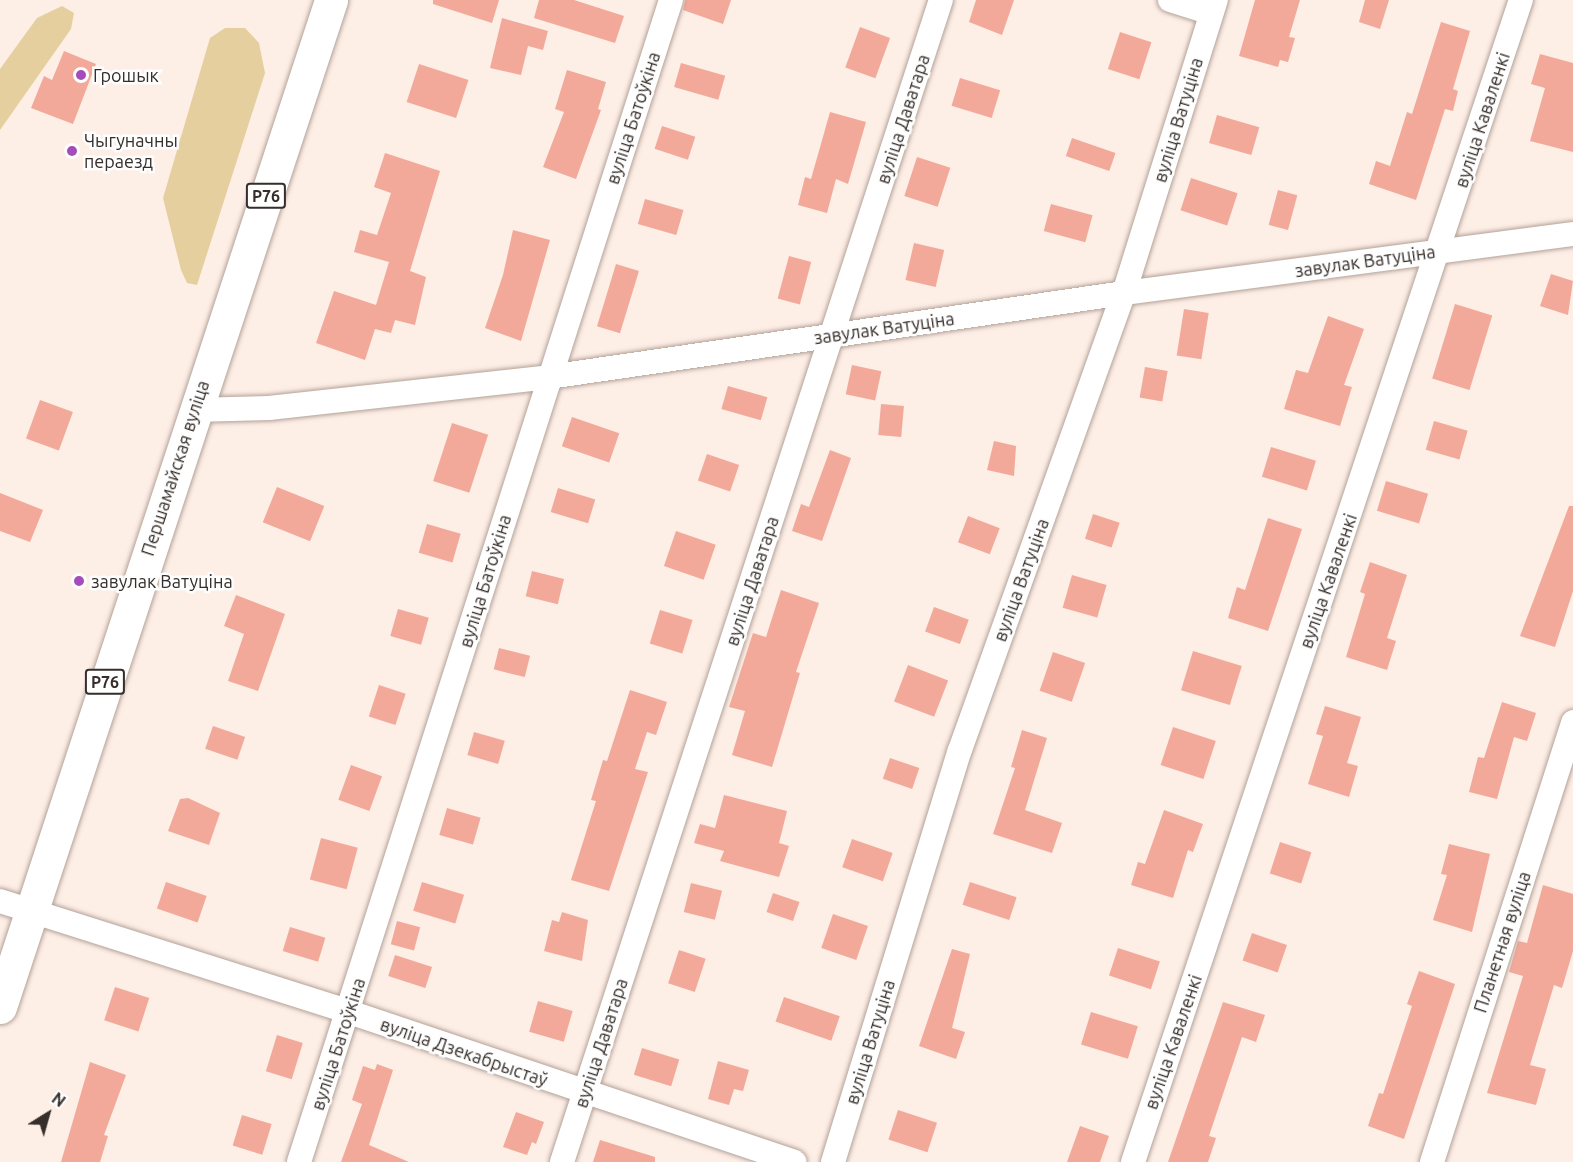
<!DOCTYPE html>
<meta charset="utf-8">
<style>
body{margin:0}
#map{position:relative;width:1573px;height:1162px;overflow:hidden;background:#fdeee6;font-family:Ubuntu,sans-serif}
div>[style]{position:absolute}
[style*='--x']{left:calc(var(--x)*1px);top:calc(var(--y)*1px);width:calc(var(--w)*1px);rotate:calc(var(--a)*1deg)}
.green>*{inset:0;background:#e5cf9e}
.building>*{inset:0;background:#f2a99a;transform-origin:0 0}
.roads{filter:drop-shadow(0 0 2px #b3a298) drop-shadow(0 0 2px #b3a298)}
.minor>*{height:24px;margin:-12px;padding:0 12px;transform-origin:12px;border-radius:12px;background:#fff}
.primary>*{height:33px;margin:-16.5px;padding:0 16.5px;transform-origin:16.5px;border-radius:16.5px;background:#fff}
.dots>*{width:16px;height:16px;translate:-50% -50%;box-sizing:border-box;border:3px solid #fefefe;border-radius:50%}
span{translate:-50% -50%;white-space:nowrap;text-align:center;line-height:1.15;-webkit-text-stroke:5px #fefefe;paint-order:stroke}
.shield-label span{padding:2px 4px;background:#fefefe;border:2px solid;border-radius:4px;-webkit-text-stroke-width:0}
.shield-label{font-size:16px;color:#352e2a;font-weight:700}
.poi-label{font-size:18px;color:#352e2a}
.left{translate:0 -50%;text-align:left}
.street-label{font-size:18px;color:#352e2a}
.north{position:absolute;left:18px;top:1084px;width:60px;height:60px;-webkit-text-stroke:4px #fefefe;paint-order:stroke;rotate:37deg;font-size:16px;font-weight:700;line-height:24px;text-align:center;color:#352e2a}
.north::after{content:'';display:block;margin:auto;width:21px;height:27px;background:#352e2a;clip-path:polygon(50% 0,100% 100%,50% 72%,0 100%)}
</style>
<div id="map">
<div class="green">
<div style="clip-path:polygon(62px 6px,74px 13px,71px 29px,0 130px,0 69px,37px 18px)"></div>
<div style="clip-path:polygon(225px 28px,245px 28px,259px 43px,265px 73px,197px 285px,187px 283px,181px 270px,163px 198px,210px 38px)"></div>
</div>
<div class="building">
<div style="clip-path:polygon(433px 0,499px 0,492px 23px,433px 4px)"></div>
<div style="clip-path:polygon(539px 0,574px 0,624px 16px,615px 43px,534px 18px)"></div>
<div style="clip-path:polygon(685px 0,731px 0,723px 24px,683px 10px)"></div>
<div style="clip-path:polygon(976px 0,1014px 0,1002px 35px,969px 22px)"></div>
<div style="clip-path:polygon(1255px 0,1300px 0,1289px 37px,1295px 38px,1288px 62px,1280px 60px,1278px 67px,1239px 56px)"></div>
<div style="clip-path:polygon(1365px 0,1389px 0,1380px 29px,1359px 22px)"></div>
<div style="clip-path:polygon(502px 18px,548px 31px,543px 50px,528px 46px,521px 75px,490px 68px)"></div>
<div style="clip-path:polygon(1441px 22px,1470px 31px,1453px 89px,1458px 91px,1453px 111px,1445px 109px,1416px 200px,1369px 184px,1376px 161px,1390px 166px,1407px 112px,1412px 114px)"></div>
<div style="left:860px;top:27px;width:32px;height:43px;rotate:20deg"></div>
<div style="left:1120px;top:32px;width:33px;height:39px;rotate:18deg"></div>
<div style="clip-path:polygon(64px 51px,96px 64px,73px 124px,31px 108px,44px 76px,52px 80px)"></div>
<div style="clip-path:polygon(1540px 54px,1573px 63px,1573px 152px,1530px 141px,1545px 88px,1531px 84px)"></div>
<div style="left:681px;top:63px;width:46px;height:25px;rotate:16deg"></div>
<div style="left:419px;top:64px;width:52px;height:40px;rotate:18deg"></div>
<div style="clip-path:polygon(567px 70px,606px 82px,598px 109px,601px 110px,576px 179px,543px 167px,564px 112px,555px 109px)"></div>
<div style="left:960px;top:78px;width:42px;height:29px;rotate:17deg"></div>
<div style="clip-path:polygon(830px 112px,866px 122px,848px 184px,836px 179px,827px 213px,798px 205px,805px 177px,811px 179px)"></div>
<div style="left:1217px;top:115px;width:44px;height:29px;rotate:16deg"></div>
<div style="left:662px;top:126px;width:35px;height:24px;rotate:18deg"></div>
<div style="left:1072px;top:138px;width:46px;height:19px;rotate:19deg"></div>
<div style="clip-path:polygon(385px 153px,440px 171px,410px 271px,426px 277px,415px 325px,395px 320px,391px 333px,375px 329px,365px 360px,316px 343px,334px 291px,376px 305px,389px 262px,354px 252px,360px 230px,377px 235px,391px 193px,374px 187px)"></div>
<div style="left:917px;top:157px;width:35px;height:41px;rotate:18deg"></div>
<div style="left:1191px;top:178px;width:49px;height:34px;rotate:18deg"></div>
<div style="left:1278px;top:190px;width:20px;height:36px;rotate:15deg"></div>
<div style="left:645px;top:199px;width:40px;height:26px;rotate:16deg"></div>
<div style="left:1051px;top:204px;width:43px;height:28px;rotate:15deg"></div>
<div style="clip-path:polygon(513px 230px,550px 240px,521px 341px,485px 328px,503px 275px)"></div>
<div style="left:914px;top:243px;width:31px;height:38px;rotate:13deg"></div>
<div style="left:789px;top:256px;width:23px;height:44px;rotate:15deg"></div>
<div style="left:616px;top:264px;width:24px;height:65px;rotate:17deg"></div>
<div style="clip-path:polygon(1551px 274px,1573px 281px,1568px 315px,1540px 306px)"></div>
<div style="left:1455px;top:304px;width:39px;height:78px;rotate:17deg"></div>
<div style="left:1184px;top:309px;width:25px;height:47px;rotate:9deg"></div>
<div style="clip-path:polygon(1328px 316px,1364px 329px,1344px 385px,1352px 387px,1340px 426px,1284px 409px,1296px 370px,1308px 373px)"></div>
<div style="left:852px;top:365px;width:30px;height:30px;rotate:12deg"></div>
<div style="left:1145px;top:367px;width:23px;height:31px;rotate:10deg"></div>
<div style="left:728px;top:386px;width:41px;height:24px;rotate:16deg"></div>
<div style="left:40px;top:400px;width:35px;height:41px;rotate:20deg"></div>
<div style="left:881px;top:404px;width:23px;height:31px;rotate:5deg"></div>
<div style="left:572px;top:417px;width:50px;height:31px;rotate:19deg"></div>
<div style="left:1434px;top:421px;width:35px;height:30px;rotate:16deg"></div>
<div style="left:452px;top:423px;width:38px;height:61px;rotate:18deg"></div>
<div style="clip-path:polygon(994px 441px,1016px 446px,1014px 476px,987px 470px)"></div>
<div style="left:1271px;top:447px;width:47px;height:31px;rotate:17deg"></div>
<div style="clip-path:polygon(830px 450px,851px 458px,822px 541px,792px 531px,801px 504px,809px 507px)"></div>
<div style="left:707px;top:454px;width:34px;height:28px;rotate:19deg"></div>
<div style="left:1386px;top:481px;width:44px;height:31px;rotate:17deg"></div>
<div style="left:277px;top:487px;width:51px;height:38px;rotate:22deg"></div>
<div style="left:558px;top:488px;width:39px;height:25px;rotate:17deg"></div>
<div style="clip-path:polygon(0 493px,43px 510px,30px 542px,0 531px)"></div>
<div style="clip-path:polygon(1569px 506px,1573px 506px,1573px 591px,1555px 647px,1520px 636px)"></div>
<div style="left:1093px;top:514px;width:28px;height:26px;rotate:18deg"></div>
<div style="left:968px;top:516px;width:34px;height:28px;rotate:21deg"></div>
<div style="clip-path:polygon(1268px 518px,1302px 529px,1268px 631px,1228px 618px,1237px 587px,1245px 590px)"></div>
<div style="left:427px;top:524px;width:35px;height:30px;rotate:16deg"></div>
<div style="left:676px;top:531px;width:42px;height:37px;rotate:19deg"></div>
<div style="clip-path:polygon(1370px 562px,1407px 575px,1387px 638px,1396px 641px,1387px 670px,1346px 657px,1365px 594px,1360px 592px)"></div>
<div style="left:532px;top:571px;width:33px;height:26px;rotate:14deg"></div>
<div style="left:1072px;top:575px;width:36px;height:34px;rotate:16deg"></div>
<div style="clip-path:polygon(781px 590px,819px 603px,796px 672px,800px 673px,772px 767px,732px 755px,745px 711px,729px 707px,753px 633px,766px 637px)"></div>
<div style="clip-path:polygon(236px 595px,285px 614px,258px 691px,228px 681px,244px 634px,224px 626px)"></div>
<div style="left:934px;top:607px;width:37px;height:26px;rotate:20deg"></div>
<div style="left:398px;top:609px;width:32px;height:28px;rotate:16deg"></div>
<div style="left:660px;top:610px;width:34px;height:35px;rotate:17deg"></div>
<div style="left:499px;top:648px;width:32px;height:22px;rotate:14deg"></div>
<div style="left:1193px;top:651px;width:51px;height:41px;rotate:17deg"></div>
<div style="left:1053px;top:652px;width:34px;height:41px;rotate:19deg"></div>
<div style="left:908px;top:665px;width:43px;height:39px;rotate:21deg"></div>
<div style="left:379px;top:685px;width:28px;height:33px;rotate:18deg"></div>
<div style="clip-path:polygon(630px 690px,667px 702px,656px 735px,647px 732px,635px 769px,648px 772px,609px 891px,571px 880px,596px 801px,591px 800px,603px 760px,607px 761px)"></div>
<div style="clip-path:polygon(1502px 702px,1536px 713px,1527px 741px,1514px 737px,1497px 799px,1469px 792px,1478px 757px,1484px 758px)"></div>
<div style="clip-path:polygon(1325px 706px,1361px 717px,1347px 763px,1358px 766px,1349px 797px,1308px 784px,1323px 736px,1316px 734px)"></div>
<div style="left:213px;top:726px;width:34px;height:24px;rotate:19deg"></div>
<div style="left:1173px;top:727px;width:45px;height:40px;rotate:18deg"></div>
<div style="clip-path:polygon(1022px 730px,1047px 738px,1025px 810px,1062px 823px,1052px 853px,993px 834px,1015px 768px,1011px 767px)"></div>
<div style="left:474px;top:732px;width:32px;height:24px;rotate:16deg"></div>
<div style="left:890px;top:758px;width:31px;height:22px;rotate:19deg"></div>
<div style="left:351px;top:765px;width:33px;height:37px;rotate:20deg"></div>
<div style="clip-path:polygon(724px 795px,787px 811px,779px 843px,789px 846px,779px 877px,720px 861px,724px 851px,694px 843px,700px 824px,715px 828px)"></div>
<div style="clip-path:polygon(188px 798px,220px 813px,209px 845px,168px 831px,180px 799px)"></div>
<div style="left:447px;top:808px;width:35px;height:28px;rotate:16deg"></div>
<div style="clip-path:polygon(1164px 810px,1203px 824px,1193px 852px,1188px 850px,1173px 898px,1131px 885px,1138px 862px,1145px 864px)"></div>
<div style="left:321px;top:838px;width:38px;height:43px;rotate:15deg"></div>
<div style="left:852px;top:839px;width:43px;height:30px;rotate:19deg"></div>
<div style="left:1280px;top:842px;width:33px;height:33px;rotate:18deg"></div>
<div style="clip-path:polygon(1449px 844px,1490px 854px,1472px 932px,1433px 920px,1447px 875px,1441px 874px)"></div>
<div style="left:166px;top:882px;width:43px;height:28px;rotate:19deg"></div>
<div style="left:422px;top:882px;width:44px;height:30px;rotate:17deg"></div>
<div style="left:970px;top:882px;width:49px;height:24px;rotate:18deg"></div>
<div style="left:691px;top:883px;width:32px;height:30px;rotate:14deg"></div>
<div style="clip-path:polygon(1543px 885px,1573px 894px,1573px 951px,1562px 988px,1554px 985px,1530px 1065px,1546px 1069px,1536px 1105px,1487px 1093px,1523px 976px,1509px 972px,1518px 941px,1527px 943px)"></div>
<div style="left:773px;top:893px;width:28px;height:20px;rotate:19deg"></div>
<div style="clip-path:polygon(562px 912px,588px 920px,582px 961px,544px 951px,552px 920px,559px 922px)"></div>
<div style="left:833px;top:914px;width:37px;height:36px;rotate:19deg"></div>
<div style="left:397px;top:921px;width:24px;height:24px;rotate:15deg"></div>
<div style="left:290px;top:927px;width:37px;height:25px;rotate:17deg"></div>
<div style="left:1252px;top:933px;width:37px;height:29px;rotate:19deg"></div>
<div style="left:1118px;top:948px;width:44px;height:29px;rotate:18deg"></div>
<div style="clip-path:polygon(952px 949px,970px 954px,952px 1028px,965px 1032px,956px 1059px,919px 1046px)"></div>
<div style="left:679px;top:950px;width:28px;height:35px;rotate:18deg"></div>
<div style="left:395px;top:955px;width:39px;height:22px;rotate:18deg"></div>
<div style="clip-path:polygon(1419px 971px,1455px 984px,1404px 1139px,1368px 1126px,1379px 1093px,1383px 1094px,1412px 1006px,1407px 1004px)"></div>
<div style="left:115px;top:987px;width:36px;height:35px;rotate:18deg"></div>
<div style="left:784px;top:997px;width:59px;height:26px;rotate:19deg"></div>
<div style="left:538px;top:1001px;width:36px;height:32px;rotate:16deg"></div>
<div style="clip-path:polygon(1223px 1002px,1265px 1015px,1256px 1042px,1242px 1037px,1209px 1136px,1216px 1138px,1208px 1162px,1168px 1162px)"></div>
<div style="left:1091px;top:1012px;width:49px;height:34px;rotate:17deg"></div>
<div style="left:277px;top:1035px;width:27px;height:38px;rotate:17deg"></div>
<div style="left:642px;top:1048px;width:39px;height:28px;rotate:17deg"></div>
<div style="clip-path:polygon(718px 1061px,749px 1070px,743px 1091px,734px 1089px,729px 1105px,708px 1099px)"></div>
<div style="clip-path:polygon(90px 1062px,126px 1075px,104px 1135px,108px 1136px,100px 1162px,61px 1162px)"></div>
<div style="clip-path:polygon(377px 1064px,393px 1070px,369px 1145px,409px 1162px,341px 1162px,362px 1104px,352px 1100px,363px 1066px,375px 1070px)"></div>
<div style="left:898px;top:1110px;width:41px;height:31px;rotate:18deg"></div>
<div style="clip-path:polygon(516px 1112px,544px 1122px,536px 1144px,532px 1142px,527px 1155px,503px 1147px)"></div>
<div style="left:242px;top:1115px;width:31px;height:32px;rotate:17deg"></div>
<div style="clip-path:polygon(1080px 1126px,1109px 1136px,1100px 1162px,1067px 1162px)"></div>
<div style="clip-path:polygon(600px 1140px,655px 1157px,655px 1162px,593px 1162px)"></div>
</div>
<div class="roads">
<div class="minor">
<div style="--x:1170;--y:0;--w:43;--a:17.6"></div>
<div style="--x:194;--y:410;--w:75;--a:-1.5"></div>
<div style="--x:269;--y:408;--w:282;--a:-6.3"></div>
<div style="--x:549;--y:377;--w:581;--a:-8.31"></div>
<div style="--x:1124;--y:293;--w:453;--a:-7.5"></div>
<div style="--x:0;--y:901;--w:366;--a:17.6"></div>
<div style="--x:349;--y:1012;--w:470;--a:18.6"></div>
<div style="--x:299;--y:1162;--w:1220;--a:-72.25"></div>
<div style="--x:562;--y:1162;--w:1222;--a:-71.94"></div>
<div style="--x:833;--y:1162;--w:431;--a:-72.9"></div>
<div style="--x:960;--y:750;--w:486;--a:-70.3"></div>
<div style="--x:1124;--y:293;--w:307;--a:-72.6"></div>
<div style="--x:1133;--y:1162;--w:1225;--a:-71.54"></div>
<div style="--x:1432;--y:1162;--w:462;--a:-72.2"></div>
</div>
<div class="primary">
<div style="--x:0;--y:1007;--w:1060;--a:-71.8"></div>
</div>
</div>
<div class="dots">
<div style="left:81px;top:75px;background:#a44cb9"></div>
<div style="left:72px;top:151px;background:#a44cb9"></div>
<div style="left:79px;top:581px;background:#a44cb9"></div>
</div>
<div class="shield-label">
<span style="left:266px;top:196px">Р76</span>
<span style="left:105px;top:682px">Р76</span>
</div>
<div class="poi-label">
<span class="left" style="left:93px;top:75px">Грошык</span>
<span class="left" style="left:84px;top:151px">Чыгуначны<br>пераезд</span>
<span class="left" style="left:91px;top:581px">завулак Ватуціна</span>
</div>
<div class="street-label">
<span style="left:633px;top:118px;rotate:-72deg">вуліца Батоўкіна</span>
<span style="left:903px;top:119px;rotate:-72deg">вуліца Даватара</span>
<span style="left:1178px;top:120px;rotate:-73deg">вуліца Ватуціна</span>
<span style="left:1482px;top:120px;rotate:-72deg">вуліца Каваленкі</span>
<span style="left:1365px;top:261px;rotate:-8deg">завулак Ватуціна</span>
<span style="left:884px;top:328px;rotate:-8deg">завулак Ватуціна</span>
<span style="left:175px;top:468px;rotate:-72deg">Першамайская вуліца</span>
<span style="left:1021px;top:580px;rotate:-70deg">вуліца Ватуціна</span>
<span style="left:485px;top:581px;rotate:-73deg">вуліца Батоўкіна</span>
<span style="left:752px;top:581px;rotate:-72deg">вуліца Даватара</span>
<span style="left:1328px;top:581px;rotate:-71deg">вуліца Каваленкі</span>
<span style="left:1502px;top:942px;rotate:-72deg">Планетная вуліца</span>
<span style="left:870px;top:1042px;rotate:-73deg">вуліца Ватуціна</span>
<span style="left:1173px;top:1042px;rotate:-71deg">вуліца Каваленкі</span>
<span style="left:601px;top:1043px;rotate:-72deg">вуліца Даватара</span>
<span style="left:338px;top:1044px;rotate:-72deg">вуліца Батоўкіна</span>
<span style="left:464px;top:1052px;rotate:19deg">вуліца Дзекабрыстаў</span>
</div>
<div class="north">N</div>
</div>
